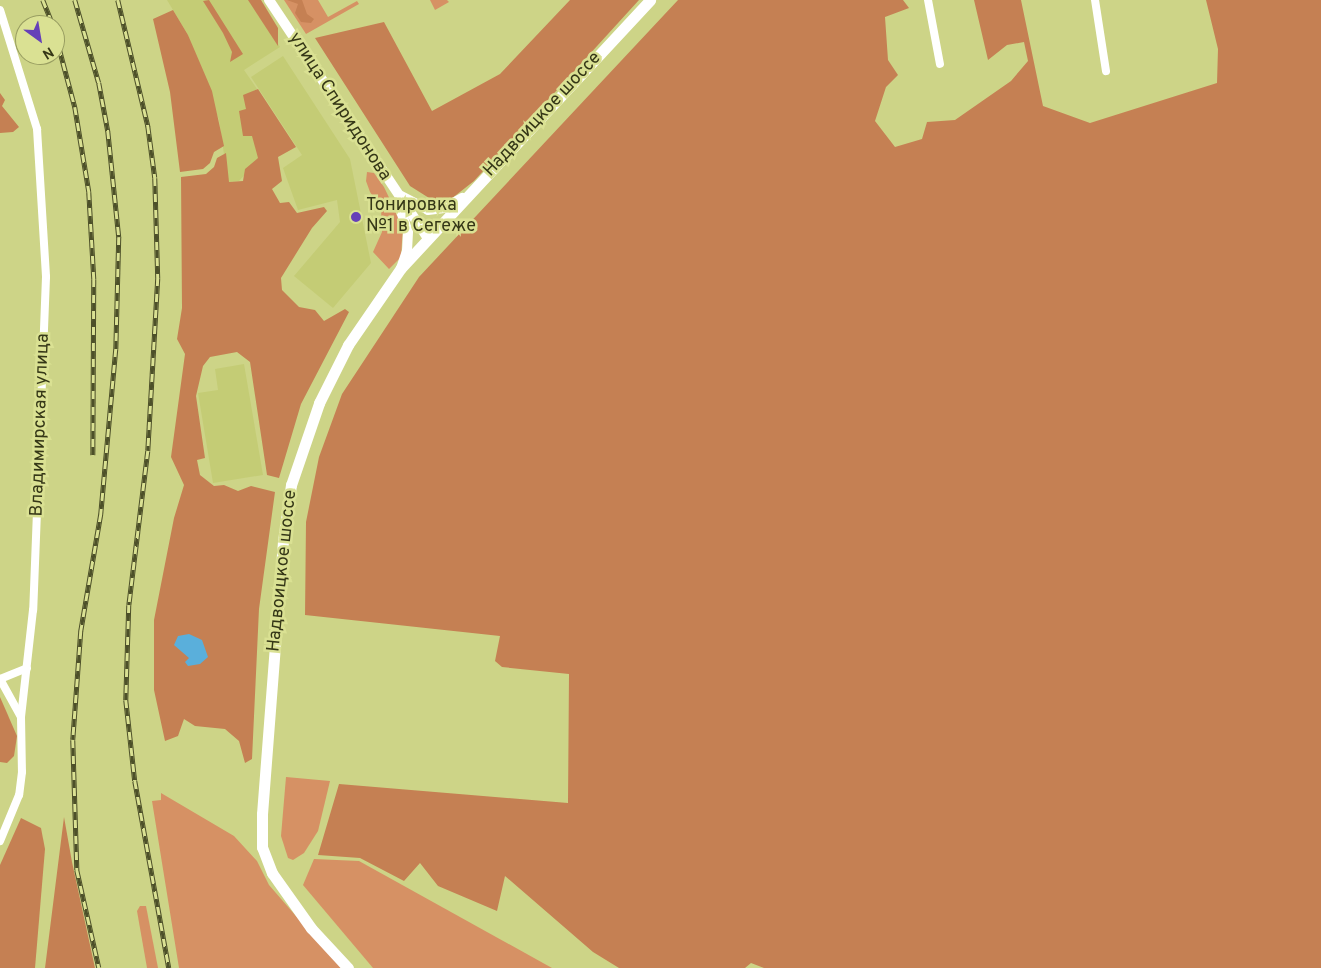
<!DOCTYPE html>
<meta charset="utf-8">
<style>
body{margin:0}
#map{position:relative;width:1321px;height:968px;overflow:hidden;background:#cdd487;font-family:Overpass,sans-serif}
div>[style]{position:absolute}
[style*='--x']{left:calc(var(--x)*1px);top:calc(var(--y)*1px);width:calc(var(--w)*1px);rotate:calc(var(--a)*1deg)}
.built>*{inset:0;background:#c4cc75}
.green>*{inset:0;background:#d69164}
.forest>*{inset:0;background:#c58053}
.water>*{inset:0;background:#5aafdb}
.minor>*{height:8px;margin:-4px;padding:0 4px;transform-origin:4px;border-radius:4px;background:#fff}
.tertiary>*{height:10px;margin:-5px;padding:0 5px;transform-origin:5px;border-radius:5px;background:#fff}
.secondary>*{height:11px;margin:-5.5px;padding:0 5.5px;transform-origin:5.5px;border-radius:5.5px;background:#fff}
.rail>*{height:4.5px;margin-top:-2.25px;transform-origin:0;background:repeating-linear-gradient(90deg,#dae193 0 8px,#4d5029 0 16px);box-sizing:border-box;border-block:1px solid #4d5029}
.dots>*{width:14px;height:14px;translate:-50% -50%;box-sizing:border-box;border:2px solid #dae193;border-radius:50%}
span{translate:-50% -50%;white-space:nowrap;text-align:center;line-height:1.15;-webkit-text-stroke:5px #dae193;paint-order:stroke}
.street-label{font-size:18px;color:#353717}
.poi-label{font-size:18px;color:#353717}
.left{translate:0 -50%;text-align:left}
.north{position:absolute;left:15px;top:15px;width:50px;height:50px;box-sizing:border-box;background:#dae193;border:1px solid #989d61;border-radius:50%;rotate:148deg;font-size:14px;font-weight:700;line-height:20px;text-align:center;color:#353717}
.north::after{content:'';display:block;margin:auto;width:18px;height:22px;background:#6640b8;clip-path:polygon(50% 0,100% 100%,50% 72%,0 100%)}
</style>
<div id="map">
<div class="built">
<div style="clip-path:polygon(167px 0,250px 0,280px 47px,244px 70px,257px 89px,245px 96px,260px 158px,239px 181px,228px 182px,219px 120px,188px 35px)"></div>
<div style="clip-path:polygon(283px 56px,350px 159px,371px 263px,333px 308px,294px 276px,340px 222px,337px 200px,298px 210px,283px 168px,302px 155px,251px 77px)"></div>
<div style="clip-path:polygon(244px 364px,263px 475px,213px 483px,198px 393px,218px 390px,215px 369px)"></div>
</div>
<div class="green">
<div style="clip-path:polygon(284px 0,318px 0,328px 17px,357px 1px,359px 4px,306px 34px)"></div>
<div style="clip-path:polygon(430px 0,447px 0,449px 2px,435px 10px)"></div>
<div style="clip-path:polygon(367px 172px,374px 173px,384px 187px,403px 227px,401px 257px,389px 269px,373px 252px,382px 232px,381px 208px,370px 192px,366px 181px)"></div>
<div style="clip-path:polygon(286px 777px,330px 781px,318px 831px,304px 853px,293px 860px,288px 858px,281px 836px)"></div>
<div style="clip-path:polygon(161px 793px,234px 836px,257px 861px,269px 885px,341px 968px,179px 968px,152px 801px,161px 800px)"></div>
<div style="clip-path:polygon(314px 859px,359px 861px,552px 968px,373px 968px,303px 885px)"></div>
<div style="clip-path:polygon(140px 906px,146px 906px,158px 968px,147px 968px,137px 911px)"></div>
</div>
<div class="forest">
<div style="clip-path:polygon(209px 0,243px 54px,230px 62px,232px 52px,223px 33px,203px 1px)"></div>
<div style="clip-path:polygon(248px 0,261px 0,278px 28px,278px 46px)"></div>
<div style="clip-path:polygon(287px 0,302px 0,307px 14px,314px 19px,311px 23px,301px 22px,295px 13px,298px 4px)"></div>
<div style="clip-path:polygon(570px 0,639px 0,474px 181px,451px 199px,437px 203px,410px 186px,315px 38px,384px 22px,432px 111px,500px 74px)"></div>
<div style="clip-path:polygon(678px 0,903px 0,909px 8px,885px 17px,888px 60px,898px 75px,886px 87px,875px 121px,895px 147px,922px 139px,927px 122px,955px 120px,1011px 81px,1028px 61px,1024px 42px,1007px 45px,988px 60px,974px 0,1021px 0,1043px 106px,1090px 123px,1217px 83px,1218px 49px,1206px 0,1321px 0,1321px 968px,764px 968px,751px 963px,745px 968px,619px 968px,593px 952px,505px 876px,497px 911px,438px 886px,420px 863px,404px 881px,360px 858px,318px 855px,339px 784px,568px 803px,569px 674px,502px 667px,495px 661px,500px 636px,305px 615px,306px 522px,319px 457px,342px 394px,419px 277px)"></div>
<div style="clip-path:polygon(173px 10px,188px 35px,212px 91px,224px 146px,214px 152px,210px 163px,203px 169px,180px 172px,170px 92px,153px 19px)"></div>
<div style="clip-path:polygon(258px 89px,296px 147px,278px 157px,282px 181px,272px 189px,280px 203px,289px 202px,297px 213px,324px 207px,327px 211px,312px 228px,281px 278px,282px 290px,299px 307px,315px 310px,324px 321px,345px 309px,349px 312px,301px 404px,279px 478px,267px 475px,250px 362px,237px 352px,210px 357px,203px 366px,196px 396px,205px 458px,197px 460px,200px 475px,214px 486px,224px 485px,238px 491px,251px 486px,275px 492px,259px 609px,252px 759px,245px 763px,239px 741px,225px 729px,195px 726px,184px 719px,178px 736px,165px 741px,154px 690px,154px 620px,174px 518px,184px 485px,171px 457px,185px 354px,177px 339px,182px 308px,181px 177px,206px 174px,214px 167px,217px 158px,226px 153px,229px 182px,243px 181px,245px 169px,258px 158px,252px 136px,243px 136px,239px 111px,246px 109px,243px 95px)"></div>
<div style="clip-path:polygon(0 93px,5px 100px,2px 106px,19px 127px,13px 132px,0 133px)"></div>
<div style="clip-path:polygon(0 697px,17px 736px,14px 756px,7px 763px,0 762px)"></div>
<div style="clip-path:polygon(64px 817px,72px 862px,95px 968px,45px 968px)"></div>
<div style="clip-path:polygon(21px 818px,41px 828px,45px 849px,35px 968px,0 968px,0 865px)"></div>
</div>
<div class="water">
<div style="clip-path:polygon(189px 634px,202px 640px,208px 657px,200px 664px,188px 666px,185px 662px,189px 658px,174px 645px,178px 636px)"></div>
</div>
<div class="minor">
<div style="--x:928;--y:0;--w:65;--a:79.4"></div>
<div style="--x:1095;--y:0;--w:72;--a:81.2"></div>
<div style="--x:0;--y:10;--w:125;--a:72.7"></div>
<div style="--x:37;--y:129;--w:148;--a:86.5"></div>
<div style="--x:46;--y:277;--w:333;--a:92.2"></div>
<div style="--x:33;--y:610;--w:108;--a:96.4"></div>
<div style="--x:21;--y:717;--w:55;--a:89"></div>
<div style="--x:22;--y:772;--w:23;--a:97"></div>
<div style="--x:19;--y:795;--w:50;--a:112.4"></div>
<div style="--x:0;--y:679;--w:43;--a:61.1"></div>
<div style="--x:0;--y:679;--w:29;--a:-22"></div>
</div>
<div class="tertiary">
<div style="--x:269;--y:0;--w:286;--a:56.3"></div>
<div style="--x:401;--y:196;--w:30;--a:27"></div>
<div style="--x:428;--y:210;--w:16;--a:-7"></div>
<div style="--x:444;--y:208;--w:21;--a:-29"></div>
<div style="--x:399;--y:205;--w:28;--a:72"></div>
<div style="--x:408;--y:232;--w:19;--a:93"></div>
<div style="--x:407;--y:251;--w:18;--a:109"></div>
</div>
<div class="secondary">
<div style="--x:348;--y:968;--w:54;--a:-132.8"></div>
<div style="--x:311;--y:928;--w:67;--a:-125.3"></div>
<div style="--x:272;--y:873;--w:28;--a:-111"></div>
<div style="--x:262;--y:847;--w:33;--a:-90"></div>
<div style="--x:262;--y:814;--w:274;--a:-85.6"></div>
<div style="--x:283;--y:541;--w:57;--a:-81.9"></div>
<div style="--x:291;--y:485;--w:87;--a:-71.1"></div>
<div style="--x:319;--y:403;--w:65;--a:-63.4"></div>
<div style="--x:348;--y:345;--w:93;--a:-55.5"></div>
<div style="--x:401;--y:268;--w:366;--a:-47.1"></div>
</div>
<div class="rail">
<div style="--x:43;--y:0;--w:27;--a:68"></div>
<div style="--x:75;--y:0;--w:86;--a:73.9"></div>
<div style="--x:99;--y:83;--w:49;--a:79.4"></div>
<div style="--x:108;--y:131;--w:107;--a:84.1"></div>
<div style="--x:119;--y:237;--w:112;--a:91.5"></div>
<div style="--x:116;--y:349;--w:166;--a:95.2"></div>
<div style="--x:101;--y:514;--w:119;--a:99.7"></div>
<div style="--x:81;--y:631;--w:109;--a:94.2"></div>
<div style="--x:73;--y:740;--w:130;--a:88.2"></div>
<div style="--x:77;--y:870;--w:100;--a:77.3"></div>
<div style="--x:118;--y:0;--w:130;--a:76.6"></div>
<div style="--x:148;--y:126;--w:52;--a:82.3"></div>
<div style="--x:155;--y:178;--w:100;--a:88.3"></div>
<div style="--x:158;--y:278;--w:173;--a:93.3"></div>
<div style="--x:148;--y:451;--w:155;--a:97"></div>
<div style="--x:129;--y:605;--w:95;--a:91.8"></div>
<div style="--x:126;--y:700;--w:81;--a:83.7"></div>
<div style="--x:135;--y:781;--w:190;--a:79.7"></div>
<div style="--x:55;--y:32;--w:78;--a:75.1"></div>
<div style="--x:75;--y:107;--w:86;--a:80.6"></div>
<div style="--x:89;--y:192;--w:87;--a:86.7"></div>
<div style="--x:94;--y:279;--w:176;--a:90.3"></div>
</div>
<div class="dots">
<div style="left:356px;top:217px;background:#6640b8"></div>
</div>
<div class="street-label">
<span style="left:339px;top:107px;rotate:57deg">улица Спиридонова</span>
<span style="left:543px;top:115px;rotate:-47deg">Надвоицкое шоссе</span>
<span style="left:41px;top:425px;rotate:-88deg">Владимирская улица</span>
<span style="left:283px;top:571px;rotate:-84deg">Надвоицкое шоссе</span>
</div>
<div class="poi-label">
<span class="left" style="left:366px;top:217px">Тонировка<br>№1 в Сегеже</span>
</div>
<div class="north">N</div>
</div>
